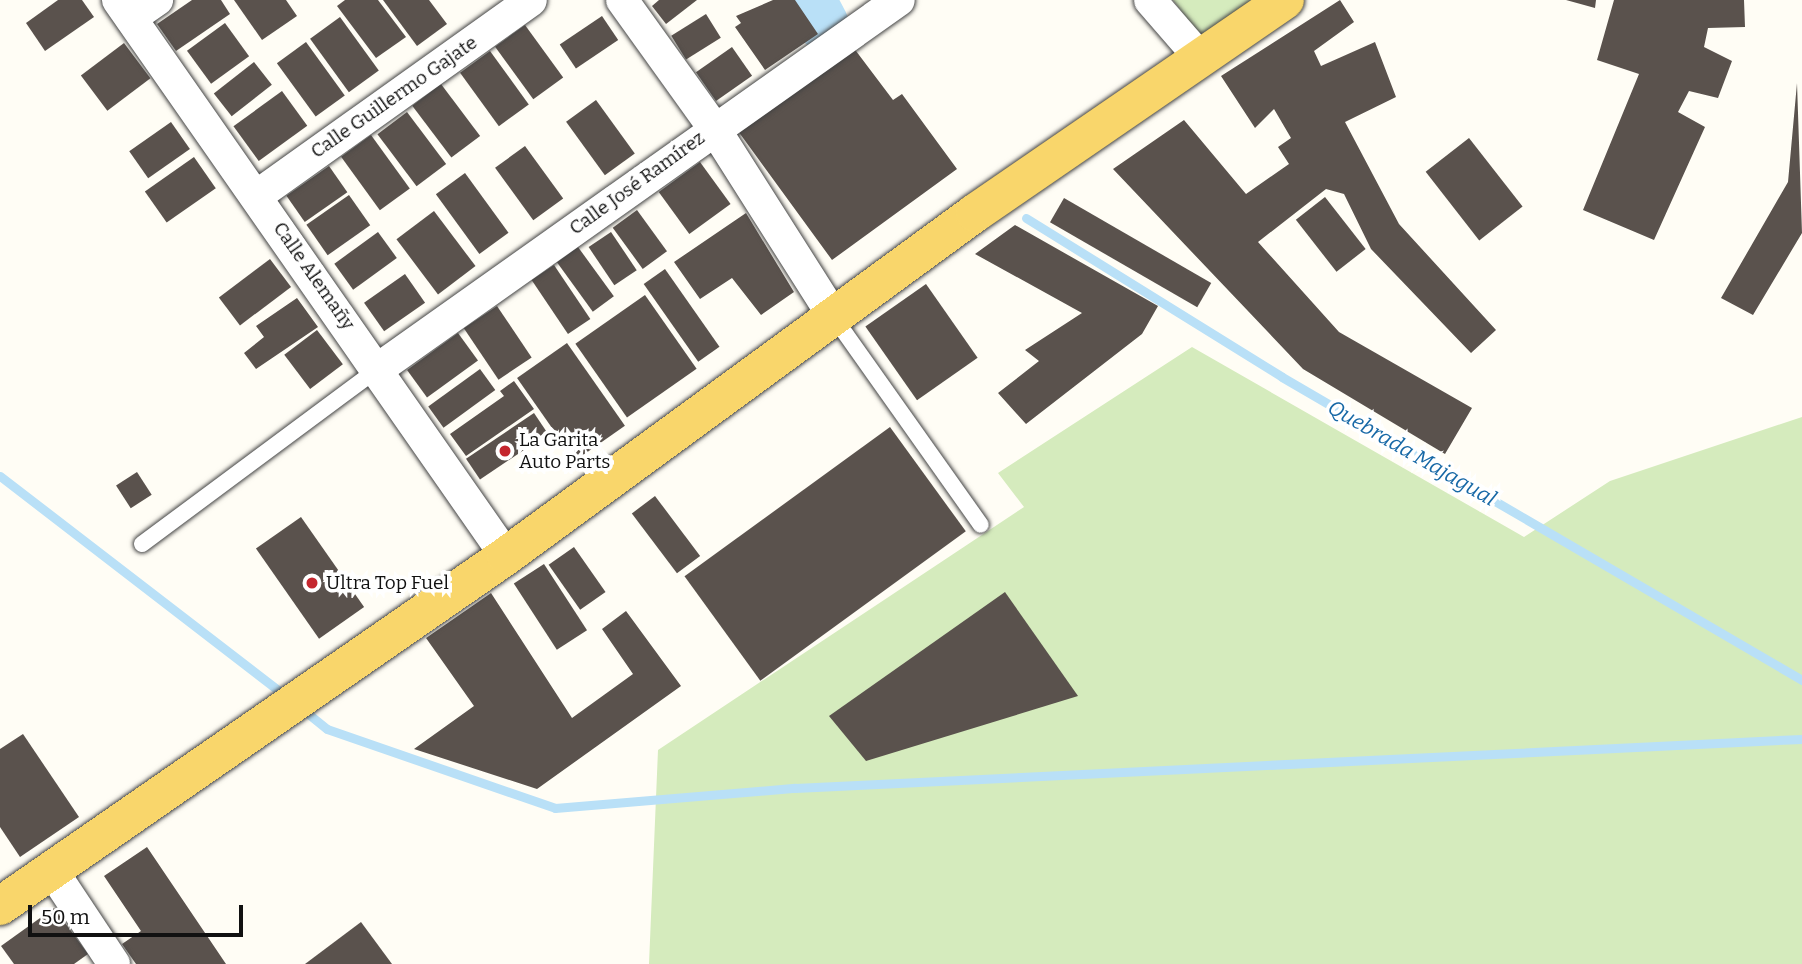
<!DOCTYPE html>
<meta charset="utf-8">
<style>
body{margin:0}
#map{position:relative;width:1802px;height:964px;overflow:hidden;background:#fffdf5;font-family:Bitter,serif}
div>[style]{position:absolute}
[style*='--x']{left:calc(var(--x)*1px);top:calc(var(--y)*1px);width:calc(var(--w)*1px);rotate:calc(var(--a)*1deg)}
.green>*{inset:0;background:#d5ebbd}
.stream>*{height:9px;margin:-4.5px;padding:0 4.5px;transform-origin:4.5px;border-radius:4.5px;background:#b9e0f7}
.river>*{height:52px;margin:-26px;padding:0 26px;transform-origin:26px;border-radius:26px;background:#b9e0f7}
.building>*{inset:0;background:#5a524d;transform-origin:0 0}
.roads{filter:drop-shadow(0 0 2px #444) drop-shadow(0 0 2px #444)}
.service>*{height:16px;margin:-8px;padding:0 8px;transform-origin:8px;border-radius:8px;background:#fff}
.minor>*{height:32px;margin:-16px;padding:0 16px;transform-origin:16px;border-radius:16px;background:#fff}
.primary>*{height:38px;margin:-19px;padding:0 19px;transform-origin:19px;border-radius:19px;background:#f9d66b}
.dots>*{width:19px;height:19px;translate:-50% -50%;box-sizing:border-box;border:4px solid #fff;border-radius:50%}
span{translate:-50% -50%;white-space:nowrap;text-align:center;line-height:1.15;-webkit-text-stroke:7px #fff;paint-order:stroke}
.street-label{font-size:19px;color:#111}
.poi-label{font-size:19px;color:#111}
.left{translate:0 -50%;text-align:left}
.water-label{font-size:21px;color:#1768a6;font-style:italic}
.scale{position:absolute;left:28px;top:905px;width:215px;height:32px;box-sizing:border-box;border:4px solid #111;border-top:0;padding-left:9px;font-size:21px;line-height:24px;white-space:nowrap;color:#111;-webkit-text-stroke:5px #fff;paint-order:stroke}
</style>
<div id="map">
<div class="green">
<div style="clip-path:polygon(1173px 0,1252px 0,1201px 37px)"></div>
<div style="clip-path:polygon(1192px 347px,1524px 537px,1610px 481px,1802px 417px,1802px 964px,649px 964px,658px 750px,1024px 507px,998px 473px)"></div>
</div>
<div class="stream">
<div style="--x:1026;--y:218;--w:301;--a:31.8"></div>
<div style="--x:1282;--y:377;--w:602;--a:30.23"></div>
<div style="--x:0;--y:476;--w:362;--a:37.6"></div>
<div style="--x:301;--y:708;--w:33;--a:39"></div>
<div style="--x:327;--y:729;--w:241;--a:19.1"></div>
<div style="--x:555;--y:808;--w:241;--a:-4.8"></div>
<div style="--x:795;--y:788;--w:1008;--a:-2.79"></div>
</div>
<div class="river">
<div style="--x:810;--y:0;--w:27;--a:62"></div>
</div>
<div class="building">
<div style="clip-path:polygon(58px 0,82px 0,94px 17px,45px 51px,26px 23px)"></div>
<div style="clip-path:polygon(192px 0,221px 0,230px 14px,176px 51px,157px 24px)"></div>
<div style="clip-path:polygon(234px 0,286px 0,297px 16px,262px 40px)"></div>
<div style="clip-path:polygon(345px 0,378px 0,406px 37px,376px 58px,337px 6px)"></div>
<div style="clip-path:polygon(383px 0,429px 0,447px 24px,417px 46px)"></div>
<div style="clip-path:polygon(659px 0,697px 0,666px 24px,652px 6px)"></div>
<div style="clip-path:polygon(773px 0,795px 0,818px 34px,765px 70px,735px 27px,741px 23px,736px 16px)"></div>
<div style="clip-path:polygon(1340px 0,1354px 22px,1314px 51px,1321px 66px,1375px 42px,1396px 97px,1345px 122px,1399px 224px,1496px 330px,1471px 353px,1371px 249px,1344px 194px,1326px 189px,1258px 242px,1339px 332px,1472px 408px,1445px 454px,1303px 369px,1113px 169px,1184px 120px,1246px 194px,1289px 164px,1278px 147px,1291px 138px,1274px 109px,1255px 128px,1221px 76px)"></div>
<div style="clip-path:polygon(1566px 0,1596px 0,1595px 8px)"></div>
<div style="clip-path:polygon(1614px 0,1744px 0,1745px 27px,1708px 28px,1704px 47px,1732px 61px,1718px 98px,1689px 91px,1678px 112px,1705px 127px,1654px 240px,1583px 210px,1639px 74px,1597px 60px)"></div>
<div style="left:706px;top:14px;width:28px;height:41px;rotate:58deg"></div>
<div style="left:602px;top:16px;width:29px;height:51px;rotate:56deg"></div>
<div style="left:340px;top:17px;width:66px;height:37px;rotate:54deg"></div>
<div style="left:225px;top:23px;width:41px;height:47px;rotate:54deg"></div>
<div style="left:525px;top:25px;width:65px;height:37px;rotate:54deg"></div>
<div style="left:306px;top:42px;width:66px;height:36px;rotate:54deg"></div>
<div style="left:124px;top:43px;width:44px;height:54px;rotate:53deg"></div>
<div style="left:732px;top:47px;width:35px;height:44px;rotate:55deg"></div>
<div style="clip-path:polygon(853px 47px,893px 100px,902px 94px,957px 169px,832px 260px,738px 131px)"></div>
<div style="left:490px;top:51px;width:66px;height:37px;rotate:54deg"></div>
<div style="left:254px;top:62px;width:29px;height:51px;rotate:52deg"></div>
<div style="clip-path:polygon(1797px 83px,1802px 233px,1753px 315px,1721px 298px,1788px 182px)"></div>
<div style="left:441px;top:84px;width:65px;height:36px;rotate:53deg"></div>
<div style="left:282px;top:91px;width:43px;height:60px;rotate:54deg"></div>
<div style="left:596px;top:100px;width:66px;height:37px;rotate:54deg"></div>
<div style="left:407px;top:112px;width:65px;height:37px;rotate:53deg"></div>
<div style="left:171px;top:122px;width:33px;height:51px;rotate:55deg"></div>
<div style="left:371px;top:135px;width:66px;height:37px;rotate:54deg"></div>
<div style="left:1469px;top:138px;width:87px;height:55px;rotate:52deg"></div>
<div style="left:525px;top:146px;width:65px;height:37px;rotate:54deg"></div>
<div style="left:194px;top:157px;width:38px;height:60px;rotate:55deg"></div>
<div style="left:700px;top:162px;width:52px;height:51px;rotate:54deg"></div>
<div style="left:329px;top:166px;width:32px;height:52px;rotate:55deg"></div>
<div style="left:465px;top:173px;width:74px;height:36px;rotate:54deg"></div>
<div style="left:349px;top:195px;width:37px;height:52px;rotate:55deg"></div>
<div style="left:1325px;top:197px;width:66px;height:37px;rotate:52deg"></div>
<div style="left:1064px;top:198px;width:170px;height:28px;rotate:30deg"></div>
<div style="left:637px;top:210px;width:51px;height:30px;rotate:54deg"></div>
<div style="left:434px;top:211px;width:69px;height:47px;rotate:53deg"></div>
<div style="clip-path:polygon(746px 213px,794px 292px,761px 315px,732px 278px,700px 299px,674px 262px)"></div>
<div style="clip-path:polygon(1015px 225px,1158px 306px,1142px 334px,1026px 424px,998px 393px,1039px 361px,1025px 350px,1082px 313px,975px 254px)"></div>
<div style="left:378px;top:232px;width:32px;height:54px;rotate:54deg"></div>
<div style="left:611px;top:232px;width:46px;height:27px;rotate:56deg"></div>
<div style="left:578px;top:247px;width:61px;height:26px;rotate:54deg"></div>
<div style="left:270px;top:259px;width:35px;height:64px;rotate:53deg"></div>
<div style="left:554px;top:265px;width:65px;height:27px;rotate:56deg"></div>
<div style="left:665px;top:269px;width:95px;height:26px;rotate:55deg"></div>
<div style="left:405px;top:274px;width:35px;height:50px;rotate:55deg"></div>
<div style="left:926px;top:284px;width:90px;height:74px;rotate:55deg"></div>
<div style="left:645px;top:295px;width:90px;height:85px;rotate:55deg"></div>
<div style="clip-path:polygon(297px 298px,318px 327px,256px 369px,244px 353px,264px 337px,256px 326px)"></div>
<div style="left:497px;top:306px;width:62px;height:40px;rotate:56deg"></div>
<div style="left:317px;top:330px;width:43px;height:41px;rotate:53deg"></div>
<div style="left:458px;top:333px;width:34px;height:63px;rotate:54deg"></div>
<div style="left:567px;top:343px;width:101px;height:61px;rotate:55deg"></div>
<div style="left:480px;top:369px;width:26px;height:64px;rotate:54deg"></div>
<div style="clip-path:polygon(514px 381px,534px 409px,466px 456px,450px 434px,504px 396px,500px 391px)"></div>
<div style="left:534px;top:413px;width:25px;height:82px;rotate:56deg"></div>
<div style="left:890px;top:427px;width:129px;height:254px;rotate:54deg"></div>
<div style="left:137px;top:472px;width:27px;height:25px;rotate:57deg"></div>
<div style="left:655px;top:496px;width:75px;height:29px;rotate:53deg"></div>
<div style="left:301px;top:517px;width:110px;height:55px;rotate:55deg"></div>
<div style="left:574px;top:547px;width:55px;height:31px;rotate:55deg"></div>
<div style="left:544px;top:564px;width:79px;height:36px;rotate:57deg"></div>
<div style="clip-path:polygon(1005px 592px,1078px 696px,866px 761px,829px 716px)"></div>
<div style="clip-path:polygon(491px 593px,572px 718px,633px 674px,602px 629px,626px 611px,681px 686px,537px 789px,414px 749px,474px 706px,426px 638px)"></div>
<div style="clip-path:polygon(23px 734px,79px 817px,20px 857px,0 827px,0 749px)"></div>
<div style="clip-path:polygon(147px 847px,226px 964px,136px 964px,122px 944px,141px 931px,104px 876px)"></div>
<div style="clip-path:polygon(54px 908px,88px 954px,74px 964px,14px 964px,1px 946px)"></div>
<div style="clip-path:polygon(361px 922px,392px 964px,305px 964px)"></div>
</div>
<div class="roads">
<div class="service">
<div style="--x:835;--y:319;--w:252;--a:54.7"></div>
<div style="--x:142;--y:544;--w:294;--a:-36.6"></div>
</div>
<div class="minor">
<div style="--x:118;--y:0;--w:678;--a:55.09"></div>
<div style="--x:622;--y:0;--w:158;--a:54.3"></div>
<div style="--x:714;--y:128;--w:226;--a:57.6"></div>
<div style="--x:1150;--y:0;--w:79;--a:49.1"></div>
<div style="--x:131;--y:18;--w:32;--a:-35"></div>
<div style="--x:258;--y:195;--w:335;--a:-35.5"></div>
<div style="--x:378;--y:369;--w:638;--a:-35.31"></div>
<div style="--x:51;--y:869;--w:114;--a:56.4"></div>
</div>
<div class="primary">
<div style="--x:0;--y:906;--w:615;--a:-34.67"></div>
<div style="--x:506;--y:556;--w:581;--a:-36.18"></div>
<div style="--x:975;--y:213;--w:376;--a:-34.5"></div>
</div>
</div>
<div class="dots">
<div style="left:505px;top:451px;background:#c4262e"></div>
<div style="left:312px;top:583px;background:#c4262e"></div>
</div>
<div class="street-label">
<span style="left:394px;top:97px;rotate:-35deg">Calle Guillermo Gajate</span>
<span style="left:637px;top:183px;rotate:-36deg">Calle José Ramírez</span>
<span style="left:314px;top:276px;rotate:55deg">Calle Alemañy</span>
</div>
<div class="poi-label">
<span class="left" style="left:519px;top:451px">La Garita<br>Auto Parts</span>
<span class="left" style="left:326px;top:583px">Ultra Top Fuel</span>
</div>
<div class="water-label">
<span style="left:1412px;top:453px;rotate:30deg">Quebrada Majagual</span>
</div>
<div class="scale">50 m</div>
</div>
